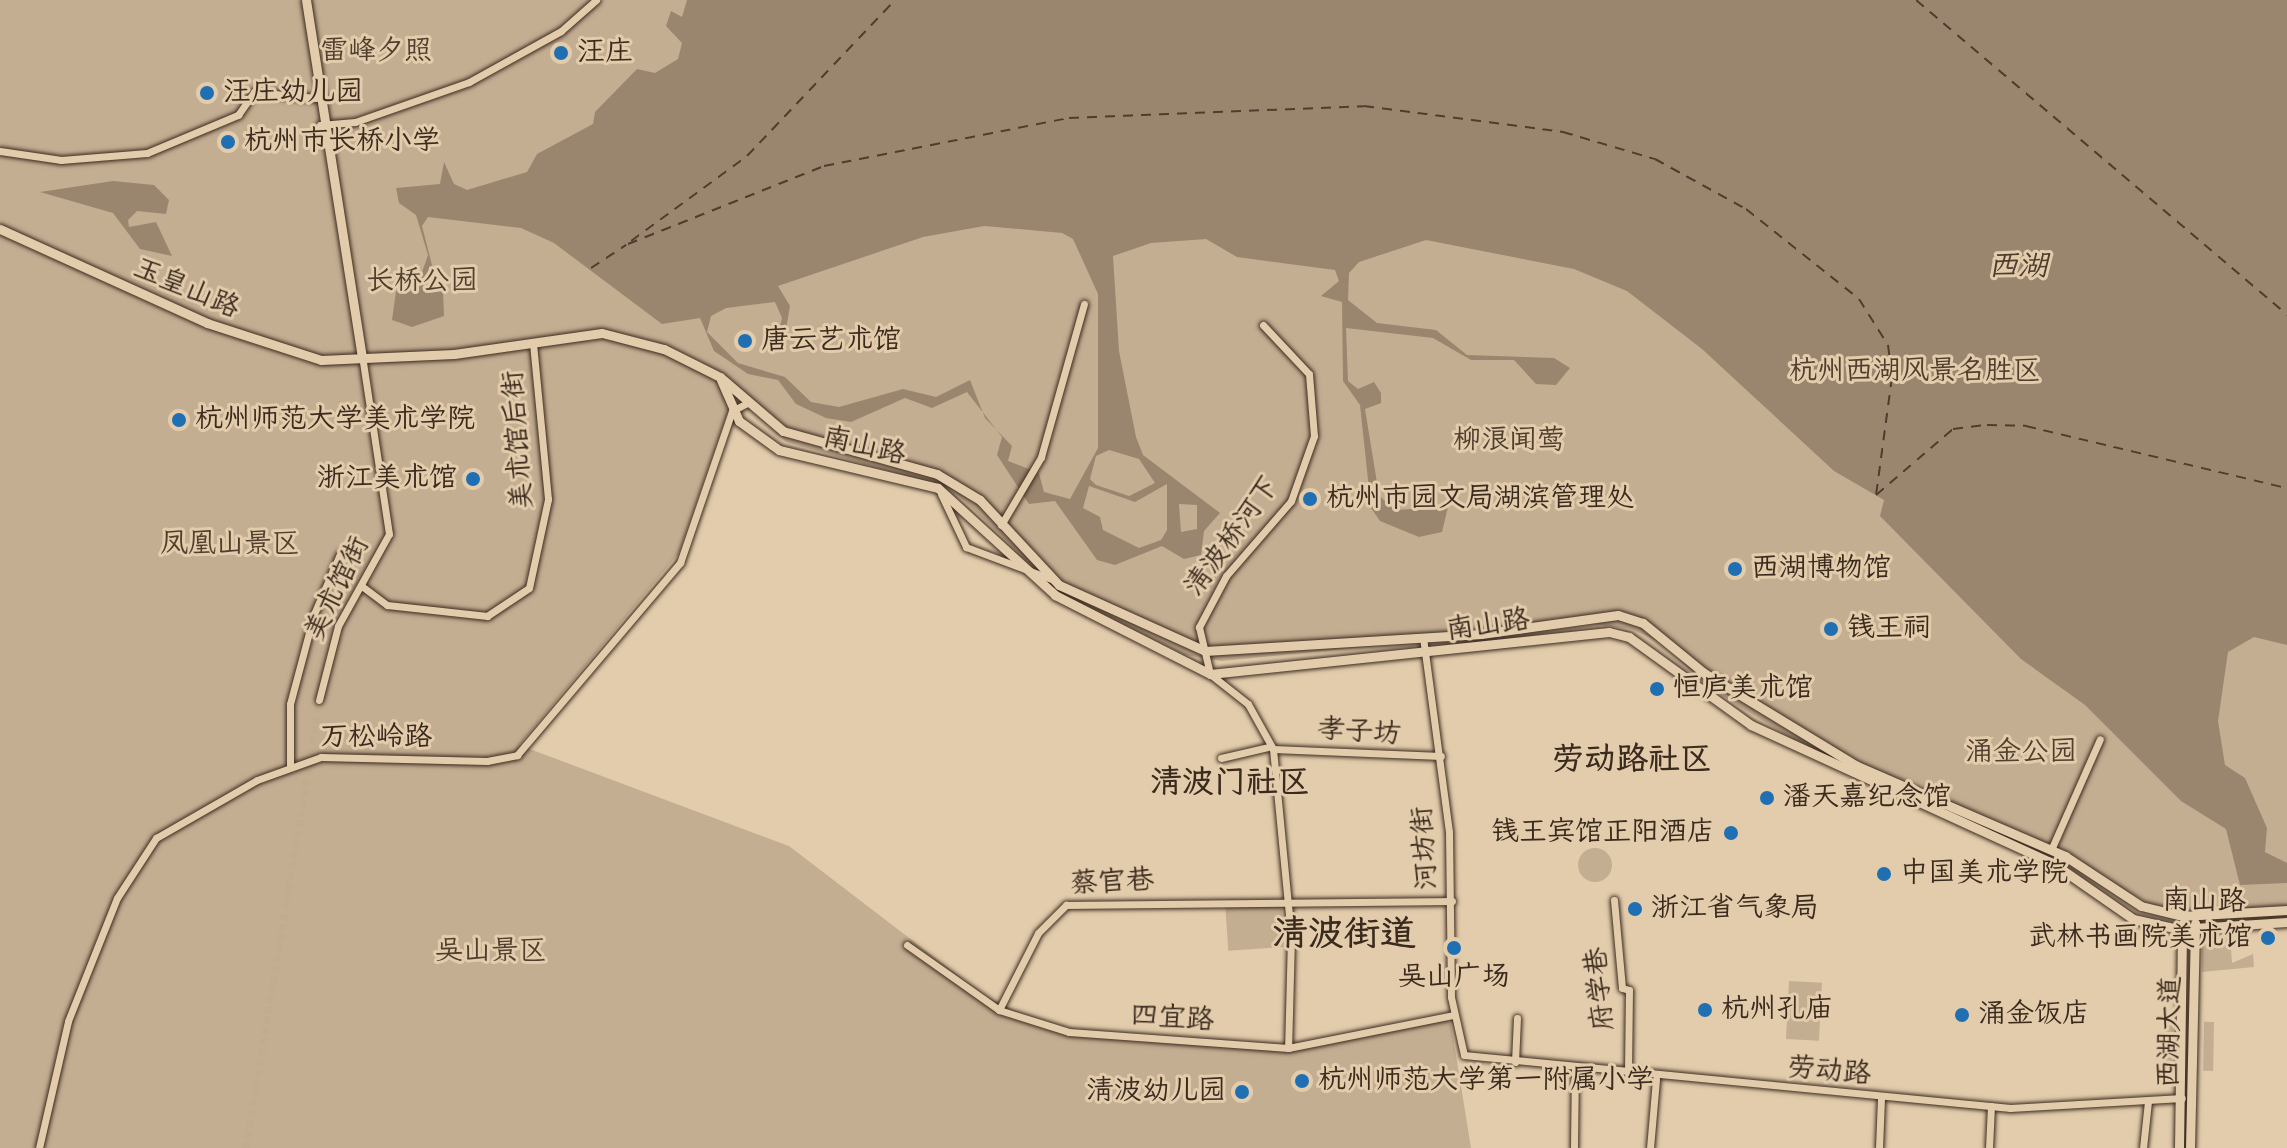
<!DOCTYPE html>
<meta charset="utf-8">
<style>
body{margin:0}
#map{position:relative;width:2287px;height:1148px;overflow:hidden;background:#e2ccac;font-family:Mynerve,"LXGW WenKai TC",sans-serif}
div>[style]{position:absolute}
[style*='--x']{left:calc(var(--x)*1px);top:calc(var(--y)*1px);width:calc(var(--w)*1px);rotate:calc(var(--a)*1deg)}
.green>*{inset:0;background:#c4ae92;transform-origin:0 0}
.round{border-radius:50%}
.water>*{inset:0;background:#9a866e}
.ferry>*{height:2px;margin-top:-1px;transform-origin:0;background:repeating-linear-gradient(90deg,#4e3c2e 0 10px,transparent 0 18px)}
.minor-tunnel>*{height:7px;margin-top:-3.5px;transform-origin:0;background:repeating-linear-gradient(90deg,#c1ac90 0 7px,transparent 0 10.5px)}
.roads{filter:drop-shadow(0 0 2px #3b2a1e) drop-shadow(0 0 2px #3b2a1e)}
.minor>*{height:7px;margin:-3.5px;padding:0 3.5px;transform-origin:3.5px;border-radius:3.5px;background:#e2ccac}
.major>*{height:9px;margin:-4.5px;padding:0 4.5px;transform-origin:4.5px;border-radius:4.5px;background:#e2ccac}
.dots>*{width:22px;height:22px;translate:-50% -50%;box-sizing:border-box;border:4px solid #e2ccac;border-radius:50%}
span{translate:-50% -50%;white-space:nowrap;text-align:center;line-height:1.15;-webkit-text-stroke:6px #e2ccac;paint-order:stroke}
.park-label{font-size:28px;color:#503e2f}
.poi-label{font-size:28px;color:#3b2a1e}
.left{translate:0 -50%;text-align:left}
.right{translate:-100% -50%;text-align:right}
.street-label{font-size:28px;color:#3b2a1e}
.water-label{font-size:30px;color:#4e3c2e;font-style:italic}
.quarter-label{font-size:32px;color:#3b2a1e;font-weight:700}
.district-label{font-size:36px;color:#3b2a1e;font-weight:700}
</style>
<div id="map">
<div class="green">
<div style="clip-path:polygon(0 0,2287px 0,2287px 917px,2210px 925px,2178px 919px,2047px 850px,1805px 747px,1708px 687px,1662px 643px,1631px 629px,1593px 624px,1222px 661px,1185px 655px,1064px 595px,952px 489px,786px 442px,735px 391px,679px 553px,519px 745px,789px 846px,985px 996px,1051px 1028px,1319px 1047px,1443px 1017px,1451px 1024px,1471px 1148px,0 1148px)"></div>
<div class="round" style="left:1578px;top:848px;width:34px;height:34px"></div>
<div style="left:1281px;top:901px;width:46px;height:56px;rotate:86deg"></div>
<div style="clip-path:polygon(2230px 933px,2232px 963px,2253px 954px,2254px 967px,2202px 972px,2202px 937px)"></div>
<div style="left:1789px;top:981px;width:33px;height:58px;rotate:3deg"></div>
<div style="left:2214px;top:1022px;width:49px;height:10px;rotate:91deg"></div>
<div style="clip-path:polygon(2163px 1023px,2173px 1023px,2171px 1081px,2163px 1081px)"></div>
</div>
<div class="water">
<div style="clip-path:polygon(evenodd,687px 0,2287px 0,2287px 645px,2254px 637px,2228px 652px,2218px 721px,2225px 765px,2245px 778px,2267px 828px,2265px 852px,2287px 863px,2287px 883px,2240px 885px,2226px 829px,2181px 801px,2085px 705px,2021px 659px,1880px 516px,1884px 500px,1834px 471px,1702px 349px,1627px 291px,1574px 269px,1426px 240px,1359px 262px,1349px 273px,1348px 300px,1377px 323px,1436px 330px,1467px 355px,1554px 358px,1570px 368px,1556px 385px,1536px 384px,1514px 360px,1471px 360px,1433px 338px,1346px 328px,1348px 381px,1358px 389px,1374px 382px,1381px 393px,1381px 403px,1365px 409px,1379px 495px,1394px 510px,1448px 507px,1442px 532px,1419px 537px,1380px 521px,1371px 508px,1360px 405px,1343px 381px,1342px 302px,1321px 296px,1339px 281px,1335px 270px,1237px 257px,1206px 239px,1151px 243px,1113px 256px,1119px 351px,1136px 437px,1143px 455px,1220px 513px,1204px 531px,1201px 555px,1184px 559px,1162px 546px,1115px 565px,1097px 560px,1055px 501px,1029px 504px,997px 455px,1002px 437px,967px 392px,932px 408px,905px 398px,851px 422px,826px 418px,796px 404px,778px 380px,748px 374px,714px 351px,700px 318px,662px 324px,554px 243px,521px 228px,428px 217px,422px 226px,433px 269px,423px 288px,443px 291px,444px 316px,412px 327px,392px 320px,396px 291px,418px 284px,428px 255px,416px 215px,399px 203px,396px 188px,440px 184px,444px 162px,454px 184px,467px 190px,527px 172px,537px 154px,593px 124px,595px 112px,637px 69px,655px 73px,678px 59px,682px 43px,666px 26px,671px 11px,682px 17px,687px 0,984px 226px,1062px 233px,1073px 239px,1098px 294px,1098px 448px,1070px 499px,1044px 492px,1039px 473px,1008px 461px,1012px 446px,985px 418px,970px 380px,936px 397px,903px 389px,839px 407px,811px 402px,785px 377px,738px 363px,707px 332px,711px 316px,726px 308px,775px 302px,782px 318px,775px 348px,782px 352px,790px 306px,778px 286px,923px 237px,984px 226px,687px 0,1109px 450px,1139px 459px,1155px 483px,1129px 496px,1096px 485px,1090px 479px,1096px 456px,1109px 450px,687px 0,1167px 484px,1167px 530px,1161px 540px,1139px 548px,1103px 530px,1100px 517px,1083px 508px,1089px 486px,1135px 502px,1167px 484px,687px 0,1179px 504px,1197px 505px,1197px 529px,1181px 532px,1179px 504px)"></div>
<div style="clip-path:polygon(113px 181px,154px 185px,169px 200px,166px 214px,137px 211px,128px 220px,129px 227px,156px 222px,172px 256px,140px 249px,113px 213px,40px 192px)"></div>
</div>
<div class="ferry">
<div style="--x:1916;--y:0;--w:487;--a:40.3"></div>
<div style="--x:631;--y:241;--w:144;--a:-36.2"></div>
<div style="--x:747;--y:156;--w:215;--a:-46.5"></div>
<div style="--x:628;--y:244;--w:211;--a:-21.7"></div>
<div style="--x:824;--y:166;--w:250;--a:-11.1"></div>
<div style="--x:1069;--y:118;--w:295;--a:-2.3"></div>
<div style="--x:1364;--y:106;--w:201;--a:7.4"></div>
<div style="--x:1563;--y:132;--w:96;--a:16.4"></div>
<div style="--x:1655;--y:159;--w:104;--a:28.8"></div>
<div style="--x:1746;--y:209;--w:144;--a:38.5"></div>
<div style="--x:1859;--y:299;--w:54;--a:57.8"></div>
<div style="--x:1888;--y:345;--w:32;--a:83"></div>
<div style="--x:1892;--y:377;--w:119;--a:97.7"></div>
<div style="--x:1876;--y:495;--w:101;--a:-40.6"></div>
<div style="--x:1953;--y:429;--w:34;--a:-7"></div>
<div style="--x:1987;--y:425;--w:39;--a:1"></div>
<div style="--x:2026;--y:426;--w:268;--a:13.4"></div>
<div style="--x:591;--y:268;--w:42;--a:-33.3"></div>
</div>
<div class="minor-tunnel">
<div style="--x:246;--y:1148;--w:454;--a:-80.7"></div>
</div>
<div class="roads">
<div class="minor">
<div style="--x:320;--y:125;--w:35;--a:-5"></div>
<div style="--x:355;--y:122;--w:121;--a:-19.3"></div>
<div style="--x:469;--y:82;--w:105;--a:-29"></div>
<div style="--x:561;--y:31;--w:47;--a:-41.5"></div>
<div style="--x:0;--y:151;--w:62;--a:8.4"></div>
<div style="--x:61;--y:160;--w:86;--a:-4.7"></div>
<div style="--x:147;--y:153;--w:99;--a:-22.7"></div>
<div style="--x:238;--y:115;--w:28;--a:-55"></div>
<div style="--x:254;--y:92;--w:62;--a:5.5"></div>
<div style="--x:1263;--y:325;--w:67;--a:46.8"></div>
<div style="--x:1309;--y:374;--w:62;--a:85.4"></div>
<div style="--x:1314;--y:436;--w:69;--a:109.5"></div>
<div style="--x:1291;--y:501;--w:99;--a:130.9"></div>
<div style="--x:1226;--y:576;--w:58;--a:117.9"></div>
<div style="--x:1199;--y:627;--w:48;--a:76.8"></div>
<div style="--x:1210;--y:674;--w:48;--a:38.3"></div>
<div style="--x:1248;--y:704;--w:51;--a:60.9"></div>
<div style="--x:1273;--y:749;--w:189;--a:84.5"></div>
<div style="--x:1291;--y:937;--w:111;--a:91.5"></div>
<div style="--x:941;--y:494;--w:59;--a:64.7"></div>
<div style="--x:966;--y:547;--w:94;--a:20.6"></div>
<div style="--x:1001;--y:525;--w:79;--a:-59.5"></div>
<div style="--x:1041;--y:457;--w:159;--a:-74.3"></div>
<div style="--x:363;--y:587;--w:30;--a:37"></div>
<div style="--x:387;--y:605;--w:101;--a:6.3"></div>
<div style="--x:487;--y:616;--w:50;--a:-33.7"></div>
<div style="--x:529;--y:588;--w:91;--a:-77.9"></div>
<div style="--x:548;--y:499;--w:157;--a:-95.5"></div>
<div style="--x:1423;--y:637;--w:197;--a:82.4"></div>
<div style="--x:1449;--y:832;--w:165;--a:89.3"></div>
<div style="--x:1451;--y:997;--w:59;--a:77.4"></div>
<div style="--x:1464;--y:1055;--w:549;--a:5.54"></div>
<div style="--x:2010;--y:1108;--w:172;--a:-3.3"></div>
<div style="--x:319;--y:700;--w:76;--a:-75.6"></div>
<div style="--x:338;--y:626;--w:105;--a:-61"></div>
<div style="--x:389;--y:534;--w:180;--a:-98.6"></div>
<div style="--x:1273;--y:749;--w:168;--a:2.4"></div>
<div style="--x:1221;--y:758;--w:48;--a:-13.2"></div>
<div style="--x:290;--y:766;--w:62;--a:-90"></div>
<div style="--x:290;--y:704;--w:93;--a:-75.1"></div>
<div style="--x:314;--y:614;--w:65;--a:-66.6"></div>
<div style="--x:2051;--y:850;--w:121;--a:-66.2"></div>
<div style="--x:1614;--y:900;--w:88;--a:84.8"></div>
<div style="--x:1622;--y:988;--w:7;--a:16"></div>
<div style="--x:1629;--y:990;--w:83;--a:90.7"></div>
<div style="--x:907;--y:945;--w:113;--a:35.2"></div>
<div style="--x:999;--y:1010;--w:73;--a:17.4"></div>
<div style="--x:1069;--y:1032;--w:220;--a:4.2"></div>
<div style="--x:1288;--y:1048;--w:168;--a:-11.3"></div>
<div style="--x:999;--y:1010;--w:86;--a:-63.1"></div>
<div style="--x:1038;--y:933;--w:40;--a:-45"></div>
<div style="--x:1066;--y:905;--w:386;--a:-0.6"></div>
<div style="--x:1515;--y:1062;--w:44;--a:-87.4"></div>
<div style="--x:39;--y:1148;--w:130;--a:-77.1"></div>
<div style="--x:68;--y:1021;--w:132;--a:-68.3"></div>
<div style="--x:117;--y:898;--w:72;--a:-57"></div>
<div style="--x:156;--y:838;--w:116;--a:-29.9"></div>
<div style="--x:257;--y:780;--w:68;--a:-19.8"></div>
<div style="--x:321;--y:757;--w:166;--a:1.4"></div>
<div style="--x:487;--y:761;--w:31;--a:-11"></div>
<div style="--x:517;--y:755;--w:252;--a:-49.7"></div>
<div style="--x:680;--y:563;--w:161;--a:-71.1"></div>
<div style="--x:732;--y:411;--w:19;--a:-28"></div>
<div style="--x:1574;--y:1148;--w:81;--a:-89.3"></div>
<div style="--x:1650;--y:1148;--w:69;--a:-85"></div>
<div style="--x:1879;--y:1148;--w:49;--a:-87.7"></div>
<div style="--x:1989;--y:1148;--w:42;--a:-87.3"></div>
<div style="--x:2143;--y:1148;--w:47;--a:-83.9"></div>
</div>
<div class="major">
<div style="--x:306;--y:0;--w:360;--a:81.1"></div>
<div style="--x:0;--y:229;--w:227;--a:24.4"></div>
<div style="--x:207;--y:323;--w:120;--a:18"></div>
<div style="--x:321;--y:360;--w:133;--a:-2.6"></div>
<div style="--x:454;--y:354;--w:149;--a:-8.1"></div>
<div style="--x:602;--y:333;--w:64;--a:14.5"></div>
<div style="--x:664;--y:349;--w:63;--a:26.6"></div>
<div style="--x:720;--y:377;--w:83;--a:40.6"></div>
<div style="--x:783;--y:431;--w:160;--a:15.6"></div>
<div style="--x:937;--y:474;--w:50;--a:31.2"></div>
<div style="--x:980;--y:500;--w:116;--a:47.1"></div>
<div style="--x:1059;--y:585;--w:160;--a:24.3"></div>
<div style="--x:1205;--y:651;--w:277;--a:-3.5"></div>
<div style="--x:1481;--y:634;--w:138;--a:-7.9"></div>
<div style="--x:1618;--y:615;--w:26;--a:18"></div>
<div style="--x:1643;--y:623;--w:79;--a:39.3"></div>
<div style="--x:1704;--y:673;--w:179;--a:31.3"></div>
<div style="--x:1857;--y:766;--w:227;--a:23.4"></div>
<div style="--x:2065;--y:856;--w:91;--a:33.3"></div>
<div style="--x:2141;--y:906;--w:42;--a:13.7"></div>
<div style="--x:2182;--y:916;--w:105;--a:-3.3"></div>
<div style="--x:721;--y:380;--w:45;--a:66.3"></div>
<div style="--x:739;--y:421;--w:49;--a:35.9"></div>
<div style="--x:779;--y:450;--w:163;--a:13.4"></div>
<div style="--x:938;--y:488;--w:159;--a:42.4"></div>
<div style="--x:1055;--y:595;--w:174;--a:27"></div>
<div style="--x:1210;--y:674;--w:401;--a:-6"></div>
<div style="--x:1609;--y:632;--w:21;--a:14"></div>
<div style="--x:1629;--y:637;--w:150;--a:35.8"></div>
<div style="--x:1751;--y:725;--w:333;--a:24.6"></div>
<div style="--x:2054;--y:864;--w:96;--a:34.8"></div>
<div style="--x:2133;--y:919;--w:46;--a:12.5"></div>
<div style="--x:2178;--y:929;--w:109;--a:-3.7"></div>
<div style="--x:2179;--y:1148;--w:224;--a:-89.2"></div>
<div style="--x:2190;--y:1148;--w:225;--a:-88.7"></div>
</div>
</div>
<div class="dots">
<div style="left:561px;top:53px;background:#1f6fb2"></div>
<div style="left:207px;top:93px;background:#1f6fb2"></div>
<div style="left:228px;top:142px;background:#1f6fb2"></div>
<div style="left:745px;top:341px;background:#1f6fb2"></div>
<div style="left:179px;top:420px;background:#1f6fb2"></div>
<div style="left:473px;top:479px;background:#1f6fb2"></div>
<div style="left:1310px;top:499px;background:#1f6fb2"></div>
<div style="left:1735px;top:569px;background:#1f6fb2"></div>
<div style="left:1831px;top:629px;background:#1f6fb2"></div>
<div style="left:1657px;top:689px;background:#1f6fb2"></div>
<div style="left:1767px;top:798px;background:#1f6fb2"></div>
<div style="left:1731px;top:833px;background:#1f6fb2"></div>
<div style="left:1884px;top:874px;background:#1f6fb2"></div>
<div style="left:1635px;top:909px;background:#1f6fb2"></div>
<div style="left:2268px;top:938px;background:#1f6fb2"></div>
<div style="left:1454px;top:948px;background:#1f6fb2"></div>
<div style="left:1705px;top:1010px;background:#1f6fb2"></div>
<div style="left:1962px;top:1015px;background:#1f6fb2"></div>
<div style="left:1302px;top:1081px;background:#1f6fb2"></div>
<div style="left:1242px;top:1092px;background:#1f6fb2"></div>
</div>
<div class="park-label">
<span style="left:376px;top:52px">雷峰夕照</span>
<span style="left:422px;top:282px">长桥公园</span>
<span style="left:1915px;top:372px">杭州西湖风景名胜区</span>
<span style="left:1509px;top:441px">柳浪闻莺</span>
<span style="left:230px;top:545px">凤凰山景区</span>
<span style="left:2021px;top:753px">涌金公园</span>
<span style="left:491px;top:952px">吴山景区</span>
</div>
<div class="poi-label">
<span class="left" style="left:577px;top:53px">汪庄</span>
<span class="left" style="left:223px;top:93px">汪庄幼儿园</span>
<span class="left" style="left:244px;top:142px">杭州市长桥小学</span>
<span class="left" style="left:761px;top:341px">唐云艺术馆</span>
<span class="left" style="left:195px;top:420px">杭州师范大学美术学院</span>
<span class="right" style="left:457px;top:479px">浙江美术馆</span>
<span class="left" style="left:1326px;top:499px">杭州市园文局湖滨管理处</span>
<span class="left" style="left:1751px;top:569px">西湖博物馆</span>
<span class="left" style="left:1847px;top:629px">钱王祠</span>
<span class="left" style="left:1673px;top:689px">恒庐美术馆</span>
<span class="left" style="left:1783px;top:798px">潘天嘉纪念馆</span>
<span class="right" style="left:1715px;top:833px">钱王宾馆正阳酒店</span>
<span class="left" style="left:1900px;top:874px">中国美术学院</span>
<span class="left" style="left:1651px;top:909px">浙江省气象局</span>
<span class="right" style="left:2252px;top:938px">武林书画院美术馆</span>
<span style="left:1454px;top:978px">吴山广场</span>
<span class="left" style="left:1721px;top:1010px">杭州孔庙</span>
<span class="left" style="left:1978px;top:1015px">涌金饭店</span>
<span class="left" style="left:1318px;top:1081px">杭州师范大学第一附属小学</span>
<span class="right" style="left:1226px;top:1092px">清波幼儿园</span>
</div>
<div class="street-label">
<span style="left:186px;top:289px;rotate:23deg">玉皇山路</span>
<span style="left:519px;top:440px;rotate:-94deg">美术馆后街</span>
<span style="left:864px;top:447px;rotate:13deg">南山路</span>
<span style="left:1233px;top:537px;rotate:-54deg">清波桥河下</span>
<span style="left:338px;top:589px;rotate:-64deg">美术馆街</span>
<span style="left:1488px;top:626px;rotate:-8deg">南山路</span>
<span style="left:1359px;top:733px;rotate:4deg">孝子坊</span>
<span style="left:376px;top:738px">万松岭路</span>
<span style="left:1426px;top:848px;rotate:-94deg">河坊街</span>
<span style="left:1112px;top:883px;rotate:-3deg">蔡官巷</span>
<span style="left:2204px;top:902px;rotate:1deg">南山路</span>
<span style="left:1601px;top:989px;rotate:-96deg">府学巷</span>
<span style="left:1172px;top:1019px;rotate:4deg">四宜路</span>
<span style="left:2171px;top:1032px;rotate:-89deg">西湖大道</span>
<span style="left:1829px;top:1072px;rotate:5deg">劳动路</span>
</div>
<div class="water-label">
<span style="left:2018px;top:267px">西湖</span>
</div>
<div class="quarter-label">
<span style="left:1632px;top:760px">劳动路社区</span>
<span style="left:1230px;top:783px">清波门社区</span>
</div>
<div class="district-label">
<span style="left:1344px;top:936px">清波街道</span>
</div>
</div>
